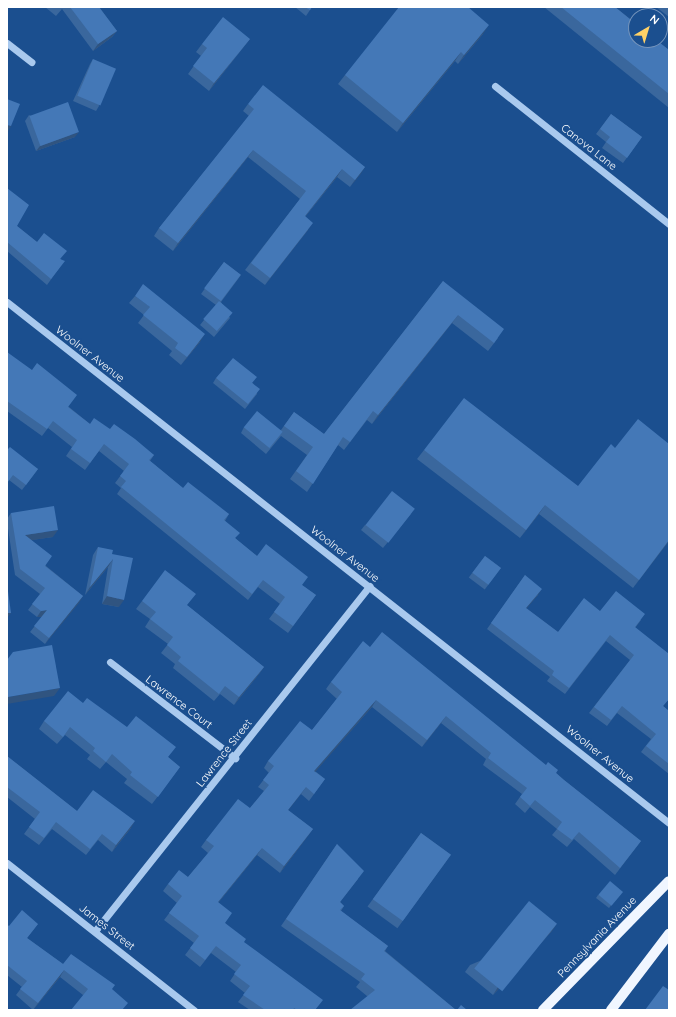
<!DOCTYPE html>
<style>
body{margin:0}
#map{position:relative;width:676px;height:1017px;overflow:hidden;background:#1b4f8f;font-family:Quicksand,sans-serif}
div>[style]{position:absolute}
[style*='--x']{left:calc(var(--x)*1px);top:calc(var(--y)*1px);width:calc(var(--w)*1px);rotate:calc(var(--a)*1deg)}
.minor>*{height:7px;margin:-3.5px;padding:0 3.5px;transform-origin:3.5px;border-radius:3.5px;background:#a9c9ee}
.major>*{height:10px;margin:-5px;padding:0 5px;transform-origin:5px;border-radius:5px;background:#f0f6ff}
.wall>*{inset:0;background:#3a679d;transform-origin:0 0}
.shaded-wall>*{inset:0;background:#305480}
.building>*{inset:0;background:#4478b7;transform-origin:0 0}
span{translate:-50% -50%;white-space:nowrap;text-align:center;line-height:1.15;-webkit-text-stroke:4px #1b4f8f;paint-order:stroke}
.street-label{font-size:11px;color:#fff}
.frame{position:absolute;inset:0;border:8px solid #fff;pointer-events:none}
.north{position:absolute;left:628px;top:8px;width:40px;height:40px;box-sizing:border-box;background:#1b4f8f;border:1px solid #7695bc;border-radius:50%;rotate:38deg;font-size:11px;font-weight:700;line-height:16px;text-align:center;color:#fff}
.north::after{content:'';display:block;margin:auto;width:14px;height:18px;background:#ffd166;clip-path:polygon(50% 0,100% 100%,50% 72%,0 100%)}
</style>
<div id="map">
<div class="minor">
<div style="--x:7;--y:43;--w:31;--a:38"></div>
<div style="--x:495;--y:86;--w:222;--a:38.4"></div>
<div style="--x:7;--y:302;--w:842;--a:38.2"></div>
<div style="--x:110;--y:662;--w:158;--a:37.5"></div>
<div style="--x:7;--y:863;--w:238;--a:38.2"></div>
<div style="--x:95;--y:931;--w:441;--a:-51.5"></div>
</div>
<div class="major">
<div style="--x:543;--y:1010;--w:180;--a:-45.7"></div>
<div style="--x:611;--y:1010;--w:96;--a:-52.7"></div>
</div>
<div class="wall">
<div style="clip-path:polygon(45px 7px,99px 7px,117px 31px,112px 37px,93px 51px,62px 9px,56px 16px)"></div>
<div style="clip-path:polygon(295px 7px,312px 7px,306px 16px)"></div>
<div style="clip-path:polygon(544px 7px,615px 7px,669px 50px,669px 108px)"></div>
<div style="clip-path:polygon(656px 7px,669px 7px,669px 17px)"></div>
<div style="clip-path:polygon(483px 34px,458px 64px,455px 61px,397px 132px,338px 84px,345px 75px)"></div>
<div style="clip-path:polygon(250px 39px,209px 91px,188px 74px,201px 56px,196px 52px,202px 44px)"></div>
<div style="clip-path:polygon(93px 59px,99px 106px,96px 111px,73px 101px,90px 64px)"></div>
<div style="clip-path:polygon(248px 104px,365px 167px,350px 187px,337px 177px,305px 217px,308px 230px,265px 285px,245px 270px,300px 199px,248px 157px,173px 251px,154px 236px,159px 228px,249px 116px,243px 111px)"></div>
<div style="clip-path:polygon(611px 114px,642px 137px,623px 163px,602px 148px,606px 142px,596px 134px)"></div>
<div style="clip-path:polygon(29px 115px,75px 137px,36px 151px,25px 121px)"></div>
<div style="clip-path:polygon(7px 188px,17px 226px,37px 242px,61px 259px,60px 267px,47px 285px,7px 251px)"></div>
<div style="clip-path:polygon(224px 262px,241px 275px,221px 302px,230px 318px,214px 337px,200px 325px,216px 305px,201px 294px)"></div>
<div style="clip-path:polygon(443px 281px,498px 338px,488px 351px,452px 323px,372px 424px,367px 420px,344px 450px,338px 445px,307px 492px,290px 479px,307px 455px,281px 436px,266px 454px,241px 433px,244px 427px,281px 430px,294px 412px,324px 434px)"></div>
<div style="clip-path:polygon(135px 296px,200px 342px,181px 365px,169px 355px,172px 351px,138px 323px,144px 315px,129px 303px)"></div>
<div style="clip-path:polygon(7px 352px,69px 407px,90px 424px,110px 429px,154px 455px,150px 461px,183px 488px,229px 514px,225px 521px,236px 539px,257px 556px,302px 585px,316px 595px,288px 633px,269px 619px,280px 604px,258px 587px,248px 600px,117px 494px,121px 488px,115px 483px,124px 471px,99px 451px,85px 470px,66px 456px,72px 447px,48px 428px,42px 436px,7px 411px)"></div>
<div style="clip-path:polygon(216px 378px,253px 383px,257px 394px,245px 409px,213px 383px)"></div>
<div style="clip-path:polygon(7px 450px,38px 469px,22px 490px,9px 480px)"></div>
<div style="clip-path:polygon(424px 450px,578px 486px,669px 541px,633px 588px,539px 514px,520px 538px,417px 459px)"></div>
<div style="clip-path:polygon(11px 513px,53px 537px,31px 540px,46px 566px,83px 596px,45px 644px,30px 632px,42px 617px,37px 617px,28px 610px,40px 594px,15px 575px,7px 522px,7px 519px)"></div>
<div style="clip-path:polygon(411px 514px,383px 548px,361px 530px,365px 525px)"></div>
<div style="clip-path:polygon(98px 547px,112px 554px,119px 607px,102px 604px,108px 567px,85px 595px,93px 555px)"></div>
<div style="left:485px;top:556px;width:20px;height:27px;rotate:37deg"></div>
<div style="clip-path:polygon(525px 575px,538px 595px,526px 608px,558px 632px,600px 611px,641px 620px,635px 628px,669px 654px,669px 699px,663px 706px,669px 711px,669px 774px,641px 752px,651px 739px,617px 713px,607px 726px,589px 713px,630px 660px,606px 641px,565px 694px,547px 681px,550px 677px,487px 629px)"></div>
<div style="clip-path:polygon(142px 601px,188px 606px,264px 667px,259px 674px,234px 705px,220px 694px,214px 701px,173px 668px,175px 664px,161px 653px,168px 644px,145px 627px,150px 619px,136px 609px)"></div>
<div style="clip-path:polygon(370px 647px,556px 773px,564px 780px,641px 841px,615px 875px,574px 839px,567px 847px,552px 835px,557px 829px,530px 807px,525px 813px,515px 804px,522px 794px,483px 765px,486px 759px,441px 723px,422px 747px,372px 707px,315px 771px,325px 779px,309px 801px,301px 794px,288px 810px,313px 829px,280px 873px,257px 855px,218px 903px,225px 923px,244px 943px,316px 1010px,250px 1010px,238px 1002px,245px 993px,230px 981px,236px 972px,211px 953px,200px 967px,185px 955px,194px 943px,164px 920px,177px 903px,163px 891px,168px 884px,188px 877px,208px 853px,201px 847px,206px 840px,250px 808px,264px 791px,258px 787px,269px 773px,264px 768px,268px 761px,312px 730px,337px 699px,326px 689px,331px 682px)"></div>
<div style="clip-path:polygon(83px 703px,168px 757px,180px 767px,152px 804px,124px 783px,127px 779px,106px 762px,100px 769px,87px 759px,90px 755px,65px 735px,57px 744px,39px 729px,44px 721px)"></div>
<div style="clip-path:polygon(7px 756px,77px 811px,131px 828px,112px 852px,98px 840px,86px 855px,52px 829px,39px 845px,24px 834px,35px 819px,7px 797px)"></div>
<div style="left:421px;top:833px;width:37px;height:91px;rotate:36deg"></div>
<div style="clip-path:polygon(337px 844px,358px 879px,340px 902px,344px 906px,341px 911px,388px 946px,385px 951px,456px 1010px,367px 996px,356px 987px,360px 982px,281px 926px)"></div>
<div style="clip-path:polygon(621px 894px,609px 908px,596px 898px,598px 895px)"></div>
<div style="clip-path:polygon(38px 924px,27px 938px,63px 964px,115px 985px,83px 995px,60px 977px,33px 1010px,16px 995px,22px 987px,7px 975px,7px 925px,9px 926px)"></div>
<div style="clip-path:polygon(552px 931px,493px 995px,465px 972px,470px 965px)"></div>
</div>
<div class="shaded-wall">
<div style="clip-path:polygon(489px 25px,483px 34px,458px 64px,464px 55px)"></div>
<div style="clip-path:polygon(117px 31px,112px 37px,93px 51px,98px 44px)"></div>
<div style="clip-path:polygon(250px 39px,244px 46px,209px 91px,214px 83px)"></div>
<div style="clip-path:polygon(461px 52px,455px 61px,397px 132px,403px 123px)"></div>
<div style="clip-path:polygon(7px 125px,11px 126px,7px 133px)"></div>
<div style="clip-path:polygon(79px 132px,75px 137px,36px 151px,40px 146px)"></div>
<div style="clip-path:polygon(253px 150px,248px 157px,173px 251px,178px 243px)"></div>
<div style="clip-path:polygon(365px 167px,360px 175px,350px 187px,355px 180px)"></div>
<div style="clip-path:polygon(342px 169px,337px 177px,299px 224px,305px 216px)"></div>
<div style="clip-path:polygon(313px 223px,308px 230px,265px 285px,270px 278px)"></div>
<div style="clip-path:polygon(458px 315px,452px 323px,372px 424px,378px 415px)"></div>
<div style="clip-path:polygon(205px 334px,200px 342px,181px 365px,187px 357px)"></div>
<div style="clip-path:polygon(545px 505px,539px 514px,520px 538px,526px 530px)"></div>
<div style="clip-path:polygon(58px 530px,53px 537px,20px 542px,25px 535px)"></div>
<div style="clip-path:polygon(669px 540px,669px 541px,633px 588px)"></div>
<div style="clip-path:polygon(113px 559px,108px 567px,85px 595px,90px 587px)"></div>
<div style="clip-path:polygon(542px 589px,538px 595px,522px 614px,526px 608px)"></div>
<div style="clip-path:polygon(83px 596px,79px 603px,45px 644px,49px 638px)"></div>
<div style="clip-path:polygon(107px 596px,124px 600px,119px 607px,102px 604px)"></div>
<div style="clip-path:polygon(47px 610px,42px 617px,37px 617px,41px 611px)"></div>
<div style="clip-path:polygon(7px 613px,11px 613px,7px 618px)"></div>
<div style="clip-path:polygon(264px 667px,259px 674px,234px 705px,239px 697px)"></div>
<div style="clip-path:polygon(60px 688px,54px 696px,7px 704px,7px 699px,8px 697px)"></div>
<div style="clip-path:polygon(376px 700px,372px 707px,310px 778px,314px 771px)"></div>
<div style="clip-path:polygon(446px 716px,441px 723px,422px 747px,427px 740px)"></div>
<div style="clip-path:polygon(306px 787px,301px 794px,283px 817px,288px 810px)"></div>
<div style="clip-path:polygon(135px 821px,131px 828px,112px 852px,116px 845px)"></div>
<div style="clip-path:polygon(313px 829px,308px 836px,280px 873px,284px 866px)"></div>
<div style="clip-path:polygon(262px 848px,257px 855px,213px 909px,218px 902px)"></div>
<div style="clip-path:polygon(557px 924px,552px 931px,493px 995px,498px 987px)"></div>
<div style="clip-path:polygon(64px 970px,60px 977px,33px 1010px,38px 1003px)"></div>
</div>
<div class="building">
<div style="clip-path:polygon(70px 7px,99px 7px,117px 31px,98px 44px)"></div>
<div style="clip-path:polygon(305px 7px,312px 7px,310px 10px)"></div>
<div style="clip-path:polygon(399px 7px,468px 7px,489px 25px,464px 55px,461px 52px,403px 123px,345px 75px)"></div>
<div style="clip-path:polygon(561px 7px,615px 7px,636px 24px,636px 40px,656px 40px,669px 50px,669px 94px)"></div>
<div style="clip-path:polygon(223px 17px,250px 39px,214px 83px,193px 66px,207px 48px,202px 44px)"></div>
<div style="left:93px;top:59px;width:25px;height:40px;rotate:23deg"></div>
<div style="clip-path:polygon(263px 85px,365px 167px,355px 180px,342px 169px,305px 216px,313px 223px,270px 278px,251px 263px,306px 191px,253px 150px,178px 243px,159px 228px,254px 109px,248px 104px)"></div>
<div style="clip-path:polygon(7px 99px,20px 104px,11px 126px,7px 125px)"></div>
<div style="left:68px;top:102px;width:32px;height:41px;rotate:70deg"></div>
<div style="clip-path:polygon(611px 114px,642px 137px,627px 158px,606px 142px,610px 137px,600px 129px)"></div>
<div style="clip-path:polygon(7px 188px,29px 205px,17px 226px,37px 242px,44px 233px,67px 251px,60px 259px,65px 261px,51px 279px,7px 242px)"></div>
<div style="left:224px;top:262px;width:21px;height:33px;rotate:37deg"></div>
<div style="clip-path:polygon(443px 281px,504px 329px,494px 343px,458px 315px,378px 415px,373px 411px,350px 442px,343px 437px,313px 484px,296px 471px,313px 447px,284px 426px,294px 412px,324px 434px)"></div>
<div style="clip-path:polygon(143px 284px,205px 334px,187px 357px,175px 348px,178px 343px,143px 315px,150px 307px,135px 296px)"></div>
<div style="left:219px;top:301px;width:18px;height:24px;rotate:41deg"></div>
<div style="clip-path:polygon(7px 352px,32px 370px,37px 363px,77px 395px,68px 407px,90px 424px,94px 418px,110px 429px,114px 424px,135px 439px,154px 455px,149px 460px,183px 488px,188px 482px,229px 514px,224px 520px,240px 533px,235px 538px,257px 556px,266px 544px,308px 577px,302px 585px,316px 595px,293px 626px,274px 612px,285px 597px,263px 580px,252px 594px,121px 487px,126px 481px,120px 476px,129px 464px,104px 444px,90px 463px,71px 449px,77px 440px,53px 421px,47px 429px,7px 401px)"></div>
<div style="clip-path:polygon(233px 358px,257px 377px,252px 383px,260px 389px,248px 404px,216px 378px)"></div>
<div style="clip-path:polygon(464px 398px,578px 486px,611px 444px,615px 448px,638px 419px,669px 444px,669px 540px,639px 580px,545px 505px,526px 530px,424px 450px)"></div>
<div style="left:257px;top:411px;width:33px;height:21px;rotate:39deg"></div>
<div style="clip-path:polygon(10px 447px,38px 469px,26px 485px,13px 475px,7px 483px,7px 450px)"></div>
<div style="left:392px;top:491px;width:29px;height:43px;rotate:38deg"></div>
<div style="clip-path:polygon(54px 506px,58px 530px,25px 535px,52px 556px,45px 566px,83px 596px,49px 638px,34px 626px,47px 610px,41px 611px,32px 604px,45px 588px,20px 569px,11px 513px)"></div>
<div style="clip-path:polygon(98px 547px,113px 550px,112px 554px,133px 558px,124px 600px,107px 596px,113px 559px,90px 587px)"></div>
<div style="left:485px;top:556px;width:20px;height:21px;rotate:37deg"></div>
<div style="clip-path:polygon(165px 570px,196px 594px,187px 605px,264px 667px,239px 697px,225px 686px,219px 694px,178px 661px,181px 657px,167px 645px,173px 637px,150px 619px,156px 612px,142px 601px)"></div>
<div style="clip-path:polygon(525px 575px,542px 589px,526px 608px,558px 632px,584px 598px,600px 611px,616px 591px,645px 614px,635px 627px,669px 654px,669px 699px,663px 706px,669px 711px,669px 764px,646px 746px,656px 734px,622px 706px,611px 720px,594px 707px,634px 655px,610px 635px,569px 688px,552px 675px,554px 671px,491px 623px)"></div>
<div style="clip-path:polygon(7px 584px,11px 613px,7px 613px)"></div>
<div style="clip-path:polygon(382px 632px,546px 765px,548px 762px,558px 770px,556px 773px,564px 780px,641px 841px,620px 868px,579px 832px,572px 840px,557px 829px,562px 822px,535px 800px,530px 806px,520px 797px,527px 788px,488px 758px,491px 753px,446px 716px,427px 740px,376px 700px,314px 771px,325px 779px,314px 794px,306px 787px,288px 810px,313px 829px,284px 866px,262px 848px,218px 902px,232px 913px,225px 923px,246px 939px,244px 942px,323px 1000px,315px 1010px,297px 1010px,294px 1008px,293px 1010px,265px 1010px,243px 995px,250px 986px,234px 974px,241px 965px,216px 946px,205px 960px,190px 948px,199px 936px,169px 913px,182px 896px,168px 884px,179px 870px,188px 877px,214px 846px,206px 840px,238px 799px,250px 808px,269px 785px,263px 780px,274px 766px,268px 761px,300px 721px,312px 730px,342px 692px,331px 682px,363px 641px,370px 647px)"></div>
<div style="clip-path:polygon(52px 645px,60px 688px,8px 697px,7px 687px,7px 660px,13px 652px)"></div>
<div style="clip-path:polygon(68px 691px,83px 703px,87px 698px,127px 727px,136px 716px,176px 747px,168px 757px,180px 767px,158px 797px,130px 775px,132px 772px,112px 754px,106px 762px,93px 751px,95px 748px,70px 727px,63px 737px,44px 721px)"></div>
<div style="clip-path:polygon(7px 756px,77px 811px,93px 790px,135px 821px,116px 845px,102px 834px,90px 849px,56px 822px,44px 838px,29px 827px,40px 812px,7px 787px)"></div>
<div style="left:421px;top:833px;width:37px;height:82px;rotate:36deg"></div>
<div style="clip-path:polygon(337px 844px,364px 871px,340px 902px,344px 906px,340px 910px,388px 946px,384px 951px,456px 1010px,350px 1010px,375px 990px,361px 979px,365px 974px,286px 919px)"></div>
<div style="left:610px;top:881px;width:17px;height:18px;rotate:40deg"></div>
<div style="left:529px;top:901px;width:36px;height:87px;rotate:39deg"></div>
<div style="clip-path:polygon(22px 910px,38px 924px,27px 938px,63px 964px,71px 954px,115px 985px,112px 989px,128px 1003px,122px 1010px,71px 1010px,88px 989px,64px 970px,38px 1003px,20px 989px,27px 981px,7px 965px,7px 925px,9px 926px)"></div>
<div style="clip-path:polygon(663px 986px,669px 990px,669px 1010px,645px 1010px)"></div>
<div style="clip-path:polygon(461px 1005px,467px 1010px,457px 1010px)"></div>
</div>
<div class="street-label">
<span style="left:589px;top:147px;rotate:38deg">Canova Lane</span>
<span style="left:90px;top:354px;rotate:38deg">Woolner Avenue</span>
<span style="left:345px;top:554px;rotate:38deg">Woolner Avenue</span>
<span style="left:179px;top:702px;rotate:37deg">Lawrence Court</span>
<span style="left:224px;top:753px;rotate:-52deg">Lawrence Street</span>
<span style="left:600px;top:754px;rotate:39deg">Woolner Avenue</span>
<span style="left:107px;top:927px;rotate:38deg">James Street</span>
<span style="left:597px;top:937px;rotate:-46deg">Pennsylvania Avenue</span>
</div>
<div class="frame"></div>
<div class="north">N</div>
</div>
